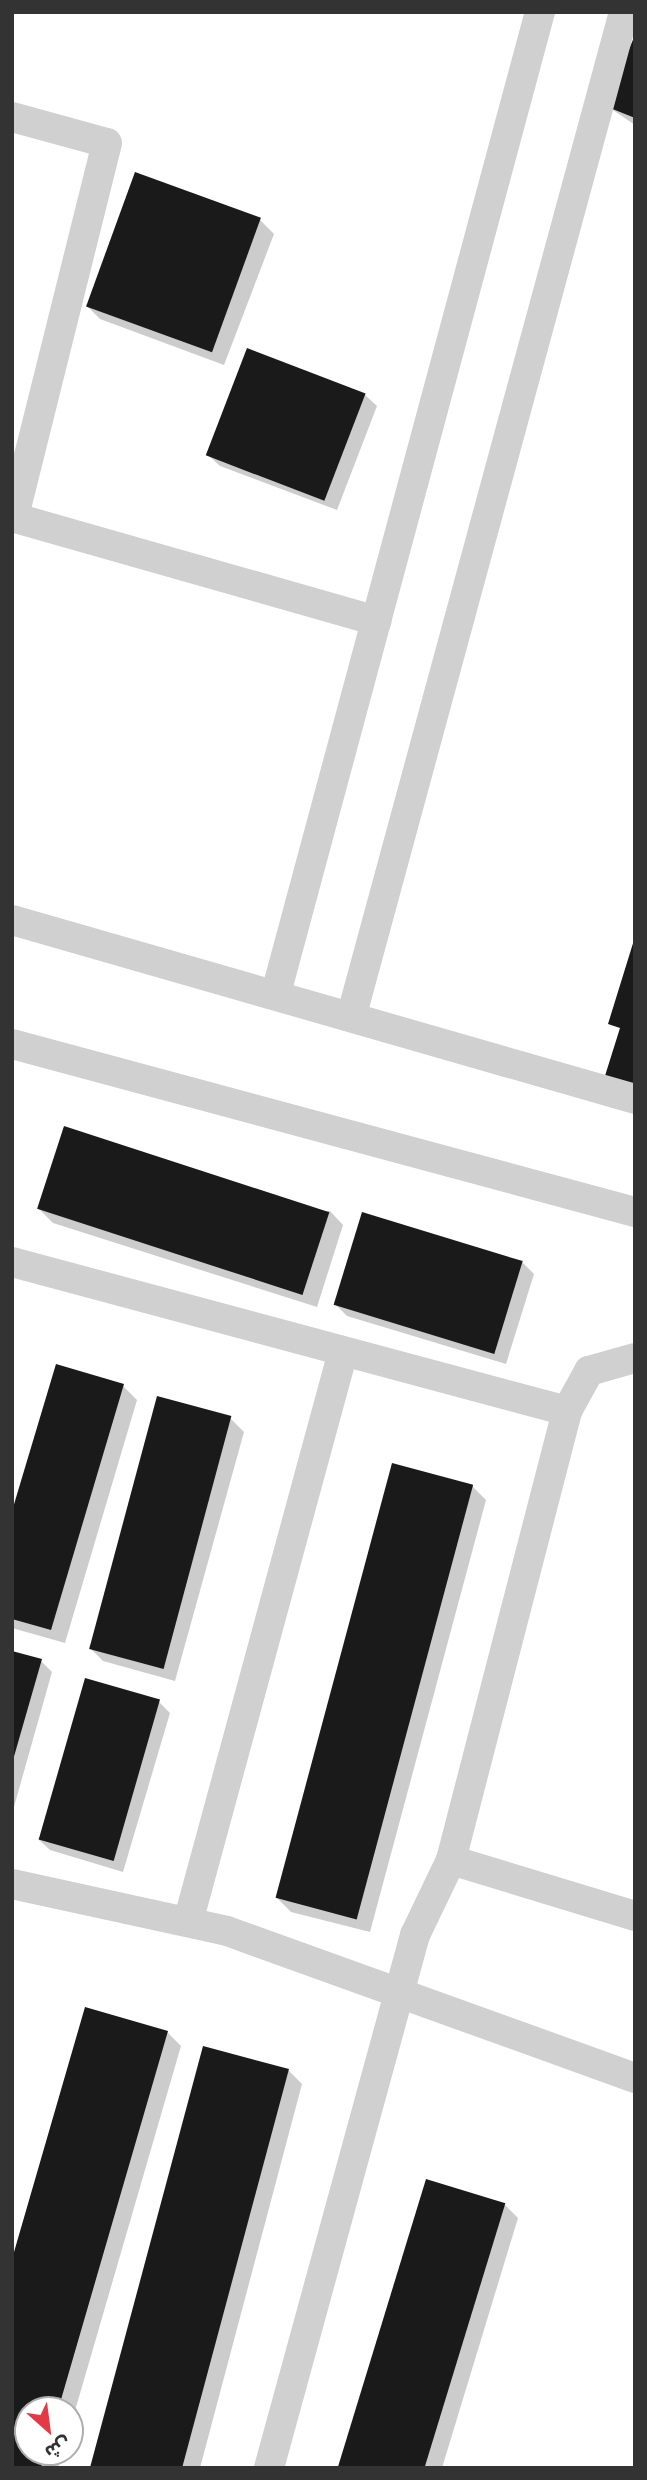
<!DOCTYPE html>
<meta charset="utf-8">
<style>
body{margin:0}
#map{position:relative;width:647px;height:2480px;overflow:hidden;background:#fff;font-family:"Roboto Condensed","Noto Sans Arabic",sans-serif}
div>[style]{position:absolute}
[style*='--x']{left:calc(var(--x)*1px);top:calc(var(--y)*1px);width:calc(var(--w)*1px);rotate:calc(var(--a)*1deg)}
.shadow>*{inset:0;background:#0003}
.building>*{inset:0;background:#1a1a1a;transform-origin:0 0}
.street>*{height:30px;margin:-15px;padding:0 15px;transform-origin:15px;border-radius:15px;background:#d0d0d0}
span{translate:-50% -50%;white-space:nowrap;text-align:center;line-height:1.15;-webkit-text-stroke:7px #fff;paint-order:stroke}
.frame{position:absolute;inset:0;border:14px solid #333;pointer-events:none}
.north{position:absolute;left:14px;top:2396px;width:70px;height:70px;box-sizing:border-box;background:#fff;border:2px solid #adadad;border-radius:50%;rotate:152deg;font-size:19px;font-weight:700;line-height:28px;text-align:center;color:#333}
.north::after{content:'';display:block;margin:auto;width:24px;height:32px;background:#e63946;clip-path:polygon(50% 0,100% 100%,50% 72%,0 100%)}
</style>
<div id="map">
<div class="shadow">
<div style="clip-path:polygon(635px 40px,635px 125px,607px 106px)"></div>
<div style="clip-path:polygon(260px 220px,274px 234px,224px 365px,100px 319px,86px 305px)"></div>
<div style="clip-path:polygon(365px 395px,377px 406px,337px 510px,220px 466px,208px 455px)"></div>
<div style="clip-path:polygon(39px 1209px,330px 1211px,343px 1225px,317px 1307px,53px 1223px)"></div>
<div style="clip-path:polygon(522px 1262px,534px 1274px,506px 1364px,347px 1316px,336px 1305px)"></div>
<div style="clip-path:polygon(123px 1386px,137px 1400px,65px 1643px,12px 1628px,12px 1517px)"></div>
<div style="clip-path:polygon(230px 1418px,244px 1432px,175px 1681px,103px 1661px,89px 1647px)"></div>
<div style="clip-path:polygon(472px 1486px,486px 1500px,370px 1932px,291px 1912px,277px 1898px)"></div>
<div style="clip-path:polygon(12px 1653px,41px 1661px,52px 1672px,12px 1814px)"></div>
<div style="clip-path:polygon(159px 1702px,170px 1713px,123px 1872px,50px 1850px,38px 1839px)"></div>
<div style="clip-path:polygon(167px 2032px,181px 2046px,70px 2428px,70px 2410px,28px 2410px,28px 2452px,63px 2452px,58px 2468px,12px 2468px,12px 2265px)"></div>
<div style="clip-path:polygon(288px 2070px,302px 2084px,200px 2468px,92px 2468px)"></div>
<div style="clip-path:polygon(504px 2204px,518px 2218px,442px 2468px,340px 2468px)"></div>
</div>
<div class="building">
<div style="clip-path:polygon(635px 35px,635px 118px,605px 106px)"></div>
<div style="left:135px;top:172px;width:134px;height:143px;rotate:20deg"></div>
<div style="left:247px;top:348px;width:127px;height:115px;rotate:21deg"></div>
<div style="clip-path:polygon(634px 940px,635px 941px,635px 1089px,604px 1079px,620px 1028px,608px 1024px)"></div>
<div style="left:64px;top:1126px;width:279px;height:87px;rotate:18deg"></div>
<div style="left:362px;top:1212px;width:168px;height:97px;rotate:17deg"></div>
<div style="clip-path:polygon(56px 1364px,124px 1384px,51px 1630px,12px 1619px,12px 1511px)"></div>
<div style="left:157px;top:1396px;width:77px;height:262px;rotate:15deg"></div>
<div style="left:392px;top:1463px;width:84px;height:450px;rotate:15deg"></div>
<div style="clip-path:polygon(12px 1651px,42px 1659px,13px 1760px,12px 1760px)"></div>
<div style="left:85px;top:1678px;width:78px;height:168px;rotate:16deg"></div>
<div style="clip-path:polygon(85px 2007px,168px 2031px,58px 2410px,28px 2410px,28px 2452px,45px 2452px,41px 2468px,12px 2468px,12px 2259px)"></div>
<div style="left:203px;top:2046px;width:89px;height:437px;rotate:15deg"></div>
<div style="left:426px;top:2179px;width:83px;height:302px;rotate:17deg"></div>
</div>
<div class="street">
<div style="--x:12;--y:117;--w:98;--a:15.3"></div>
<div style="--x:107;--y:143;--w:385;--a:104"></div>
<div style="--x:12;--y:517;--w:379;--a:15.9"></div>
<div style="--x:12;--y:920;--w:648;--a:16.03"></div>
<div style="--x:276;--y:993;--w:1016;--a:-74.94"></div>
<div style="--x:352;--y:1014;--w:1038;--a:-74.81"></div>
<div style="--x:12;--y:1044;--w:645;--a:15.09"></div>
<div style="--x:12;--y:1262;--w:575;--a:15.03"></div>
<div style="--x:451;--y:1860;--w:464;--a:-75.5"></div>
<div style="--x:567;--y:1411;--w:46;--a:-61.2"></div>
<div style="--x:589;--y:1371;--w:48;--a:-15.8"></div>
<div style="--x:12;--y:1884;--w:220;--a:12.3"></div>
<div style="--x:227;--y:1931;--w:434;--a:19.8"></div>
<div style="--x:188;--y:1922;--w:591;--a:-74.79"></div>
<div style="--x:269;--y:2468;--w:553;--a:-74.68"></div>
<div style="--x:415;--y:1935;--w:83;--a:-64.4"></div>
<div style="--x:451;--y:1860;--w:192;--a:16.9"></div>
</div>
<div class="frame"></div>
<div class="north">ش</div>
</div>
